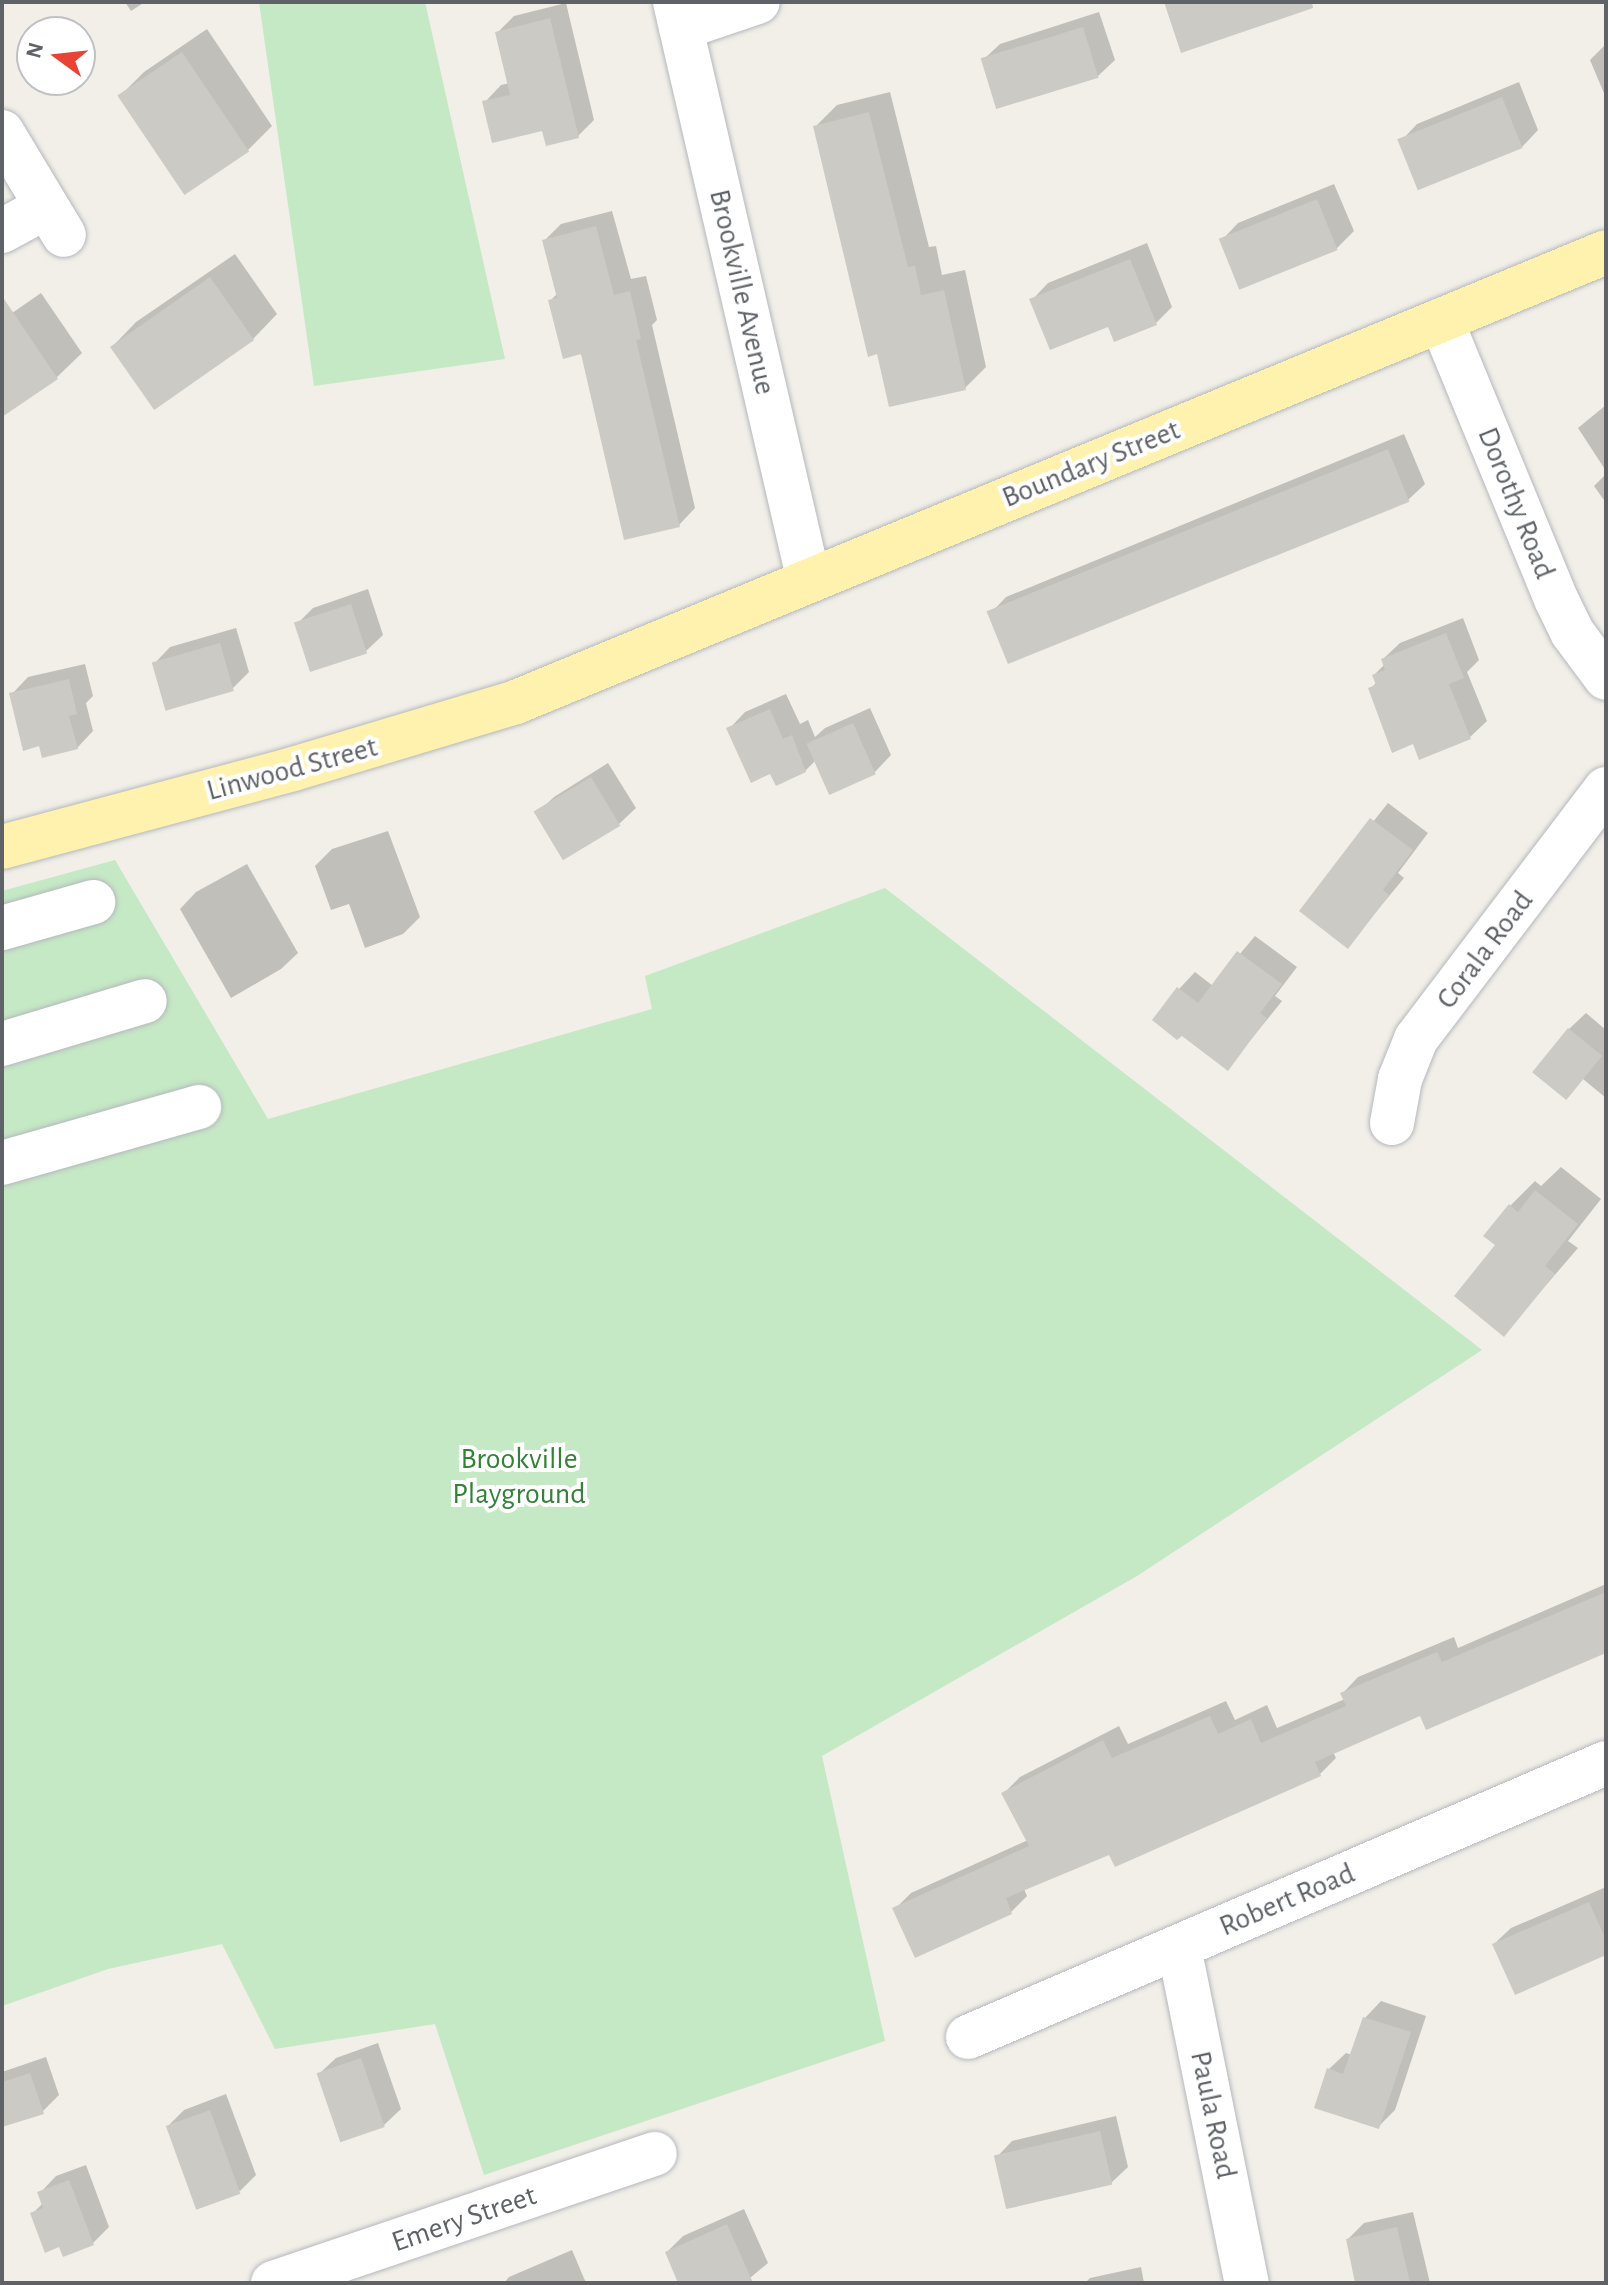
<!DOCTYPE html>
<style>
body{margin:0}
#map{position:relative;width:1608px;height:2285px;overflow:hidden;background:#f1efe8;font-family:"Alegreya Sans",sans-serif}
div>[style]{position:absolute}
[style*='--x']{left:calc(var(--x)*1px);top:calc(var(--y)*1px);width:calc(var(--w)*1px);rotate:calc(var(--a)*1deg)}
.green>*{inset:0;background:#c5e8c5}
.shadow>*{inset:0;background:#0003}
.building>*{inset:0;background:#cccac5;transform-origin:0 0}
.roads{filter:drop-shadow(0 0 2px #b5b8bc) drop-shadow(0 0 2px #b5b8bc)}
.minor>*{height:44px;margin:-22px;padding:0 22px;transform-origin:22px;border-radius:22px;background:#fff}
.major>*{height:44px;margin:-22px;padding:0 22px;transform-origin:22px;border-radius:22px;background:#fff2af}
span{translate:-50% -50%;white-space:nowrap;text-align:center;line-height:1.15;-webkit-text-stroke:8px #fff;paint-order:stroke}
.street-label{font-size:30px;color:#5f6368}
.park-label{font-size:30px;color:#348238}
.frame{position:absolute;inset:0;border:4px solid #5f6368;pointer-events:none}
.north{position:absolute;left:16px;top:16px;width:80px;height:80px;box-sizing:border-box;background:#fff;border:2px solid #bfc1c3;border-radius:50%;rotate:285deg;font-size:22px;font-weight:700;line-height:32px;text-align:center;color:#5f6368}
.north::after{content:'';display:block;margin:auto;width:28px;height:36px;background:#ea4335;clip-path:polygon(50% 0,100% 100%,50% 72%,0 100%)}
</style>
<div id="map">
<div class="green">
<div style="clip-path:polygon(259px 2px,425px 2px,505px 359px,314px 386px)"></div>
<div style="clip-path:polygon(115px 860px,268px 1119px,652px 1009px,645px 976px,885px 888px,1482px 1350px,1137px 1576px,822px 1756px,885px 2041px,484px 2175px,435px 2024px,275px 2049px,222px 1944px,108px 1969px,2px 2006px,2px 891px)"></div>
</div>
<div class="shadow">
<div style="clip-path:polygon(125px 2px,145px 2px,131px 11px)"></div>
<div style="clip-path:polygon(566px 3px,594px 120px,578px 136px,543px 129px,485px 102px,501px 85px,510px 83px,497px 33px,514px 16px)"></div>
<div style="clip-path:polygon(1099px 12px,1115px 60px,1098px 76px,983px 60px,1000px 44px)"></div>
<div style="clip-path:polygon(207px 29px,272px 126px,248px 150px,119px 97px,144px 72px)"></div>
<div style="clip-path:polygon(1606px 44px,1606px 98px,1590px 60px)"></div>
<div style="clip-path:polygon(1519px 82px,1538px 130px,1522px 147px,1401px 141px,1417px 124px)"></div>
<div style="clip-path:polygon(890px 92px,929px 247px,936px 246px,942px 275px,965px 270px,986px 367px,965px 388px,879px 352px,815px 127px,837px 105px)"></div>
<div style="clip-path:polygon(1334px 184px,1354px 231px,1337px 248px,1242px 287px,1222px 240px,1238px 223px)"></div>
<div style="clip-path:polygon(612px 211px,631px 279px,646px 276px,657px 320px,652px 325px,695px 508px,679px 525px,550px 301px,558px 293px,544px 241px,561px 224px)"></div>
<div style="clip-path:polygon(1147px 243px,1172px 307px,1156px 323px,1109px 325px,1032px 300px,1048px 283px)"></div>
<div style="clip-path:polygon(235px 254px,277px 314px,253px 339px,112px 347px,136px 322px)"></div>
<div style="clip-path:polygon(41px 293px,82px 353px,57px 377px,2px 414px,2px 320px)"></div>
<div style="clip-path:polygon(1606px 405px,1606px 471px,1578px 428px)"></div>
<div style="clip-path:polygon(1404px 434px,1425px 484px,1408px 500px,990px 614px,1006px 597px)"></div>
<div style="clip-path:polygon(1606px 474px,1606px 503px,1594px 486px)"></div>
<div style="clip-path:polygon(368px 589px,383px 635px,366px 651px,311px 669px,297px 624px,313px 608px)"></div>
<div style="clip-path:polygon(1463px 618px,1479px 660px,1467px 672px,1487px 721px,1470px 737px,1414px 742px,1371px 688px,1377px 682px,1374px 675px,1385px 664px,1383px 659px,1400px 643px)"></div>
<div style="clip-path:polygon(236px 628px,249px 672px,232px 689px,154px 664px,170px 647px)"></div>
<div style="clip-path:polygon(85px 664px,93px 696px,86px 703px,93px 731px,77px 748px,41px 744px,12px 694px,28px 677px)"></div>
<div style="clip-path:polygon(786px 694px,800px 724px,808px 720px,815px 737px,825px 728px,870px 708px,891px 755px,875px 772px,816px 760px,805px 771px,771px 772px,729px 729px,745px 712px)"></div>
<div style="clip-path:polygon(608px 763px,636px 808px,619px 824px,537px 813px,554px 797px)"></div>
<div style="clip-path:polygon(1388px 803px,1428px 833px,1398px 873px,1404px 878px,1348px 946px,1302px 911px)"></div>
<div style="clip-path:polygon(388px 831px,420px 917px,403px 934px,365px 948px,349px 904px,331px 910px,315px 866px,332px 849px)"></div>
<div style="clip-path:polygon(247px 864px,298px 953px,281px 969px,231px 998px,180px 909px,196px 892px)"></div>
<div style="clip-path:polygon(1255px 936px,1297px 967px,1275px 996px,1282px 1001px,1228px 1068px,1182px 1033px,1179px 989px,1195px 972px,1213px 986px)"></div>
<div style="clip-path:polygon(1586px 1013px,1606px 1030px,1606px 1098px,1583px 1079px,1566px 1097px,1569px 1029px)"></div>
<div style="clip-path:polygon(1561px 1167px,1601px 1199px,1568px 1241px,1578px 1248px,1504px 1334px,1497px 1245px,1510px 1206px,1535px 1181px,1541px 1186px)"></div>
<div style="clip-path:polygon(1606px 1584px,1606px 1651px,1421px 1714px,1333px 1752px,1336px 1758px,1320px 1774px,1110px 1852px,1024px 1889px,1027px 1896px,1011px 1912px,916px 1955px,895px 1909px,911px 1893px,1028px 1840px,1004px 1793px,1020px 1777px,1119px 1726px,1128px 1744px,1226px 1701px,1235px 1720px,1267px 1705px,1277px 1728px,1345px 1699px,1343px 1693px,1358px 1677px,1454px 1637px,1458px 1648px)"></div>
<div style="clip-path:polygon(1606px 1887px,1606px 1952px,1494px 1944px,1511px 1928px)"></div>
<div style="clip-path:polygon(1381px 2001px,1426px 2016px,1395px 2110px,1378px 2127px,1329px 2069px,1346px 2053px,1352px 2055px,1365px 2018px)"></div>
<div style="clip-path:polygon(378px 2043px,401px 2109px,384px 2125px,319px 2074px,336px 2058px)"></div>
<div style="clip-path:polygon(46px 2057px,59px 2095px,42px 2112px,2px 2125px,2px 2072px)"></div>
<div style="clip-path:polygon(226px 2094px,256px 2175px,240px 2191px,168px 2126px,184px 2110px)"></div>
<div style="clip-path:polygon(1116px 2116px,1128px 2167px,1111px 2183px,996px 2158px,1012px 2141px)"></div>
<div style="clip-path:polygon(86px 2165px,109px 2227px,93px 2243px,60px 2245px,32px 2214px,43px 2203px,40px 2193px,56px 2176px)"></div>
<div style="clip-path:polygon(744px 2209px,768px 2263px,744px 2283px,680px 2283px,667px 2252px,683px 2236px)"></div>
<div style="clip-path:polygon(1413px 2212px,1430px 2283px,1357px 2283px,1348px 2239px,1364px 2223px)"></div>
<div style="clip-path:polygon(572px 2250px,586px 2283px,504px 2283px,509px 2277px)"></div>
<div style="clip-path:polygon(1141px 2267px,1144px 2283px,1085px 2283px,1090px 2278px)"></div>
</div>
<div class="building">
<div style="clip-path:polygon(1164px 2px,1312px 2px,1313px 8px,1181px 53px)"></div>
<div style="clip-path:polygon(550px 18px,579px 138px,546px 146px,542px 131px,492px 143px,482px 101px,510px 95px,495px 32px)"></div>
<div style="left:1083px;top:27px;width:53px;height:107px;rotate:73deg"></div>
<div style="left:182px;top:52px;width:120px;height:78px;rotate:56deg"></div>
<div style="left:1502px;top:97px;width:55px;height:113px;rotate:68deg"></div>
<div style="clip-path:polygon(869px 112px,908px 267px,915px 266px,921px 295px,944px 290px,966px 390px,889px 407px,877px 354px,868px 357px,813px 126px)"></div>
<div style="left:1317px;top:199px;width:55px;height:106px;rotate:68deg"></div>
<div style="clip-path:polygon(596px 226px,614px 295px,630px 291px,641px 339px,636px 340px,680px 527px,624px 540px,581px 354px,563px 359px,548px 300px,557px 298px,542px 240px)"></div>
<div style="clip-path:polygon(1130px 259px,1157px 325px,1114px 342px,1108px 327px,1050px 350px,1029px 299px)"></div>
<div style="left:210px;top:277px;width:77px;height:122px;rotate:55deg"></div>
<div style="clip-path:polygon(2px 296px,58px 379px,2px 417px)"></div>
<div style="left:1388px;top:449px;width:57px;height:433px;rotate:68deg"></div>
<div style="left:351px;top:604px;width:52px;height:60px;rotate:72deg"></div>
<div style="clip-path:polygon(1446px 633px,1464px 678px,1449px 684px,1471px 739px,1419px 760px,1413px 744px,1392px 753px,1368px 688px,1376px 685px,1372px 675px,1385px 670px,1381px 659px)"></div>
<div style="left:220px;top:643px;width:50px;height:71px;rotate:74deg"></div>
<div style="clip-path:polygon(69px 679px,77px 714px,69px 716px,78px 749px,42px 758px,39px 746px,23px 751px,9px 693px)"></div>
<div style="clip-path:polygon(770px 709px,783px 739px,792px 735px,806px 772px,776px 786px,770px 774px,751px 783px,726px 728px)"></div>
<div style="left:853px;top:723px;width:56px;height:51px;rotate:66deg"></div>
<div style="left:591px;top:777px;width:57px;height:67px;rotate:59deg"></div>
<div style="clip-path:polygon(1370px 818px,1413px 850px,1383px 890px,1389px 895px,1348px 949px,1299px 911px)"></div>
<div style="clip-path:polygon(1237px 951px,1282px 984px,1260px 1013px,1267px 1018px,1228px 1071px,1182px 1036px,1177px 1040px,1152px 1020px,1177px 987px,1198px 1003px)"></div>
<div style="left:1568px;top:1028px;width:44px;height:57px;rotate:39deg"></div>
<div style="clip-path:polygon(1535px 1190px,1578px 1224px,1545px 1266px,1555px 1274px,1504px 1337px,1454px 1296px,1495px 1245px,1483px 1236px,1509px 1204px,1518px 1212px)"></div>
<div style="clip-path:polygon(1606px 1592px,1606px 1653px,1426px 1730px,1420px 1716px,1315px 1762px,1321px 1776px,1115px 1867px,1109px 1855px,1006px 1898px,1012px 1914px,915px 1958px,892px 1908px,1029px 1846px,1001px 1793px,1103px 1740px,1112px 1758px,1210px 1716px,1218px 1734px,1251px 1719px,1261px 1743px,1346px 1706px,1340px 1693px,1437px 1652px,1442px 1662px)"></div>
<div style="clip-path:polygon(1589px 1902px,1606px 1940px,1606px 1955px,1515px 1995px,1492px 1944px)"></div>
<div style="clip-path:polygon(1363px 2017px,1411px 2032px,1379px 2129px,1314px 2108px,1327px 2068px,1343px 2074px)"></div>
<div style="left:361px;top:2058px;width:73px;height:47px;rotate:71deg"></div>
<div style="clip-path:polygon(30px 2073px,44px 2114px,2px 2127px,2px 2082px)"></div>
<div style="left:210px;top:2110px;width:89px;height:47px;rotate:70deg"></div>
<div style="left:1100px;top:2131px;width:55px;height:109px;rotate:77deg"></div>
<div style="clip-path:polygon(69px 2180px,94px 2245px,63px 2257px,59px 2247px,45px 2253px,30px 2213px,43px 2208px,37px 2192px)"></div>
<div style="clip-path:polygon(727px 2224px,753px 2283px,678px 2283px,665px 2252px)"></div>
<div style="clip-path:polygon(1397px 2227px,1410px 2283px,1355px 2283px,1346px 2239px)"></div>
</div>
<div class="roads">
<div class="minor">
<div style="--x:675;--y:2;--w:594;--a:76.97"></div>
<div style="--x:681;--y:28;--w:81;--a:-18.7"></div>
<div style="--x:2;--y:132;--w:120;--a:59"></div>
<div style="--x:2;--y:231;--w:50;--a:-28.6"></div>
<div style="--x:1441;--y:320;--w:302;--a:67.6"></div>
<div style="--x:1556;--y:599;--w:37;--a:64"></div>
<div style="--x:1572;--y:632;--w:57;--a:53.5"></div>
<div style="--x:2;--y:928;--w:95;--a:-15.9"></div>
<div style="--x:2;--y:1044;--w:149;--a:-16.7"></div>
<div style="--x:1392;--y:1123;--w:45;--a:-79.7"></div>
<div style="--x:1400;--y:1079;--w:43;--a:-68.2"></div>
<div style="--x:1416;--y:1039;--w:314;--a:-52.8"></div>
<div style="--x:2;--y:1163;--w:205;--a:-15.9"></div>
<div style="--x:1179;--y:1947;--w:343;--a:78.6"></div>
<div style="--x:968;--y:2037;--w:694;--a:-23.24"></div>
<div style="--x:273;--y:2283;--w:403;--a:-18.7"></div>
</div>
<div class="major">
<div style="--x:2;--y:847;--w:301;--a:-15"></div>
<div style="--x:293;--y:769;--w:233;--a:-16.7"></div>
<div style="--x:516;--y:702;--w:1179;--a:-22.43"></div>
</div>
</div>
<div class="street-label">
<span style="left:742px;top:292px;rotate:77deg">Brookville Avenue</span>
<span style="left:1091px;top:464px;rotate:-22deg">Boundary Street</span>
<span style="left:1516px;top:503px;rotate:68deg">Dorothy Road</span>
<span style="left:292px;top:769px;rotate:-15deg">Linwood Street</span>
<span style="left:1485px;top:950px;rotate:-53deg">Corala Road</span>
<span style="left:1287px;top:1900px;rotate:-23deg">Robert Road</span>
<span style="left:1213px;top:2115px;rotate:78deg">Paula Road</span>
<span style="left:464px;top:2219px;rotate:-19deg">Emery Street</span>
</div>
<div class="park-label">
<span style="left:519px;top:1476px">Brookville<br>Playground</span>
</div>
<div class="frame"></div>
<div class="north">N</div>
</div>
